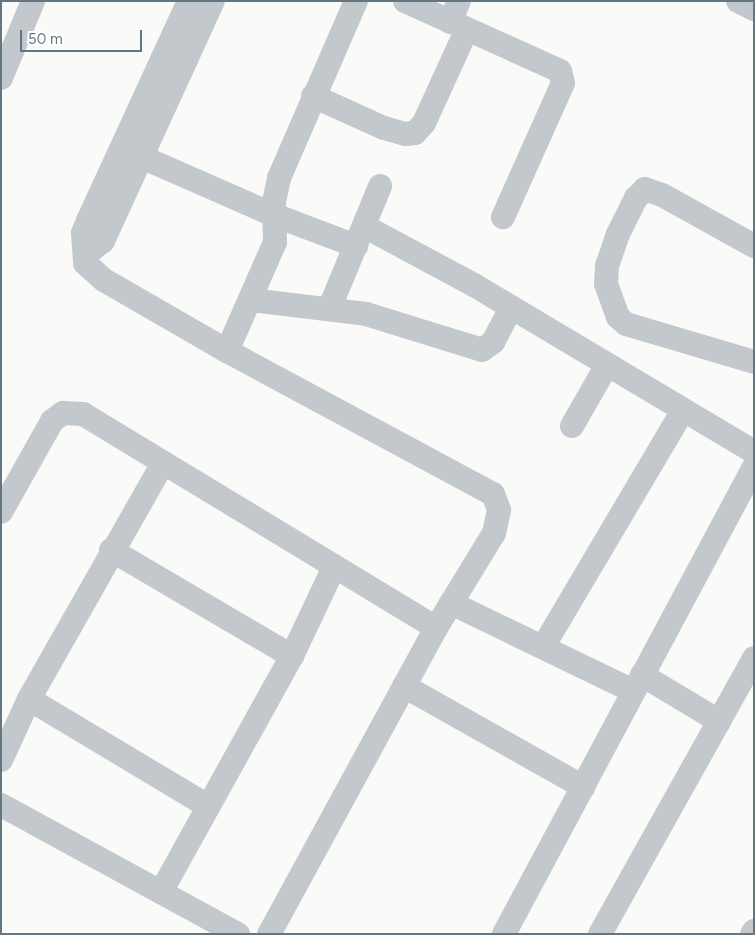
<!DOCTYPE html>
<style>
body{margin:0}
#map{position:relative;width:755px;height:935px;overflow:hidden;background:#fafaf8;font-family:Figtree,sans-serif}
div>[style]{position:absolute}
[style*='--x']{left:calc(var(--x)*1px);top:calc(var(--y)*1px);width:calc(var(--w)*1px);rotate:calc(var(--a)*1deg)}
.minor>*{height:24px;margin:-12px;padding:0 12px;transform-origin:12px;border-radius:12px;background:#c3c8cc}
span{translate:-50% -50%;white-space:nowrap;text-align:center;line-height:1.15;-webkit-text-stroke:5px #fff;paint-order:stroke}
.frame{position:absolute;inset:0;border:2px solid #657683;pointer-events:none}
.scale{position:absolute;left:20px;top:30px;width:122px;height:22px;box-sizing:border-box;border:2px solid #657683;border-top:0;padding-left:6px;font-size:15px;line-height:18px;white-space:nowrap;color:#657683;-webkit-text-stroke:4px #fff;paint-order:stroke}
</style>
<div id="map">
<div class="minor">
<div style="--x:189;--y:1;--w:242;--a:114.7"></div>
<div style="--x:88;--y:221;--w:13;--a:113"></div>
<div style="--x:83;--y:233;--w:30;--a:86"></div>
<div style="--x:85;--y:263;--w:25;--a:42"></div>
<div style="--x:104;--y:280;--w:142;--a:30"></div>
<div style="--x:227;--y:351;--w:302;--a:28.3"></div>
<div style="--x:493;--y:494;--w:17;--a:69"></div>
<div style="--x:499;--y:510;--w:24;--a:102"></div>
<div style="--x:494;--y:533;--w:111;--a:121.4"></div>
<div style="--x:436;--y:628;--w:349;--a:118.6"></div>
<div style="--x:405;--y:1;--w:170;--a:24.3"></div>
<div style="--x:560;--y:71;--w:12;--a:76"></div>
<div style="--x:563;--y:83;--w:147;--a:114.1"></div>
<div style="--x:738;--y:1;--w:18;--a:27"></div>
<div style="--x:450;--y:22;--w:23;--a:-67"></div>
<div style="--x:1;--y:78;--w:83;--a:-67.4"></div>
<div style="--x:313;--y:96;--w:78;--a:24.3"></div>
<div style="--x:384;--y:128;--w:22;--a:16"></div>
<div style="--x:405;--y:134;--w:10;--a:-6"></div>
<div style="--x:415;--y:133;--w:13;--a:-48"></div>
<div style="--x:424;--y:123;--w:103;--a:-65.4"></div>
<div style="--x:144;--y:158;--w:142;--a:23.7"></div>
<div style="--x:274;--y:215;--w:88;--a:20.7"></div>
<div style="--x:364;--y:226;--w:125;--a:28.2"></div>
<div style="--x:474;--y:285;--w:326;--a:30.8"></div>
<div style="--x:754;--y:246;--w:105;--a:-151"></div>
<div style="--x:662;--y:195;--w:18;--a:-161"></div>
<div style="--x:645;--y:189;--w:13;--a:135"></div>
<div style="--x:636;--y:198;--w:40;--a:116.6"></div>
<div style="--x:618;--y:234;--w:34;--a:109"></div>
<div style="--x:607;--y:266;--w:18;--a:93"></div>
<div style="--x:606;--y:284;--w:35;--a:70"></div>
<div style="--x:618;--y:317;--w:11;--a:41"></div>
<div style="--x:626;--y:324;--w:134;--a:16.5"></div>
<div style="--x:85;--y:255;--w:23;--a:-38"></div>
<div style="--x:103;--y:241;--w:264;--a:-65.4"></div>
<div style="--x:251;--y:300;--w:116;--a:6.9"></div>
<div style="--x:366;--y:314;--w:121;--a:17.2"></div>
<div style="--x:482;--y:350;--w:14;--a:-36"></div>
<div style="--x:493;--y:342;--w:38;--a:-62"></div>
<div style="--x:330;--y:307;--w:131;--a:-67.5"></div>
<div style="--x:227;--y:351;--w:119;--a:-66.2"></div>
<div style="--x:275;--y:242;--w:40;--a:-91.4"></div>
<div style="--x:274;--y:202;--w:25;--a:-78"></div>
<div style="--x:279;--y:178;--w:193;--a:-66.5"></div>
<div style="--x:572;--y:426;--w:70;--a:-60.2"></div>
<div style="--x:1;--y:512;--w:104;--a:-60.7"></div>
<div style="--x:52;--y:421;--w:14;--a:-36"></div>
<div style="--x:63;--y:413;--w:20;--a:3"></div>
<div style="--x:83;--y:414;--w:413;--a:31.2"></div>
<div style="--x:111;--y:550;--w:210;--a:30.4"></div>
<div style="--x:451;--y:603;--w:202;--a:25.8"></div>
<div style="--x:543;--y:647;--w:275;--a:-59.4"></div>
<div style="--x:642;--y:675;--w:90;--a:30.9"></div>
<div style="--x:404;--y:686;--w:206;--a:29.4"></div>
<div style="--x:29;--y:699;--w:209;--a:30.9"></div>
<div style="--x:1;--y:760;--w:67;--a:-65.3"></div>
<div style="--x:29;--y:699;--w:271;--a:-60.4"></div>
<div style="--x:1;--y:805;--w:270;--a:28.6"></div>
<div style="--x:161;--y:892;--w:270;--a:-61"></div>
<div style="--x:292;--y:656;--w:98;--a:-64.7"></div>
<div style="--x:504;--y:934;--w:530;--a:-61.84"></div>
<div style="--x:600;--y:934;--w:316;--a:-60.8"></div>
<div style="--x:752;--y:934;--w:4;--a:-56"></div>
</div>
<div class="frame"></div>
<div class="scale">50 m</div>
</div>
